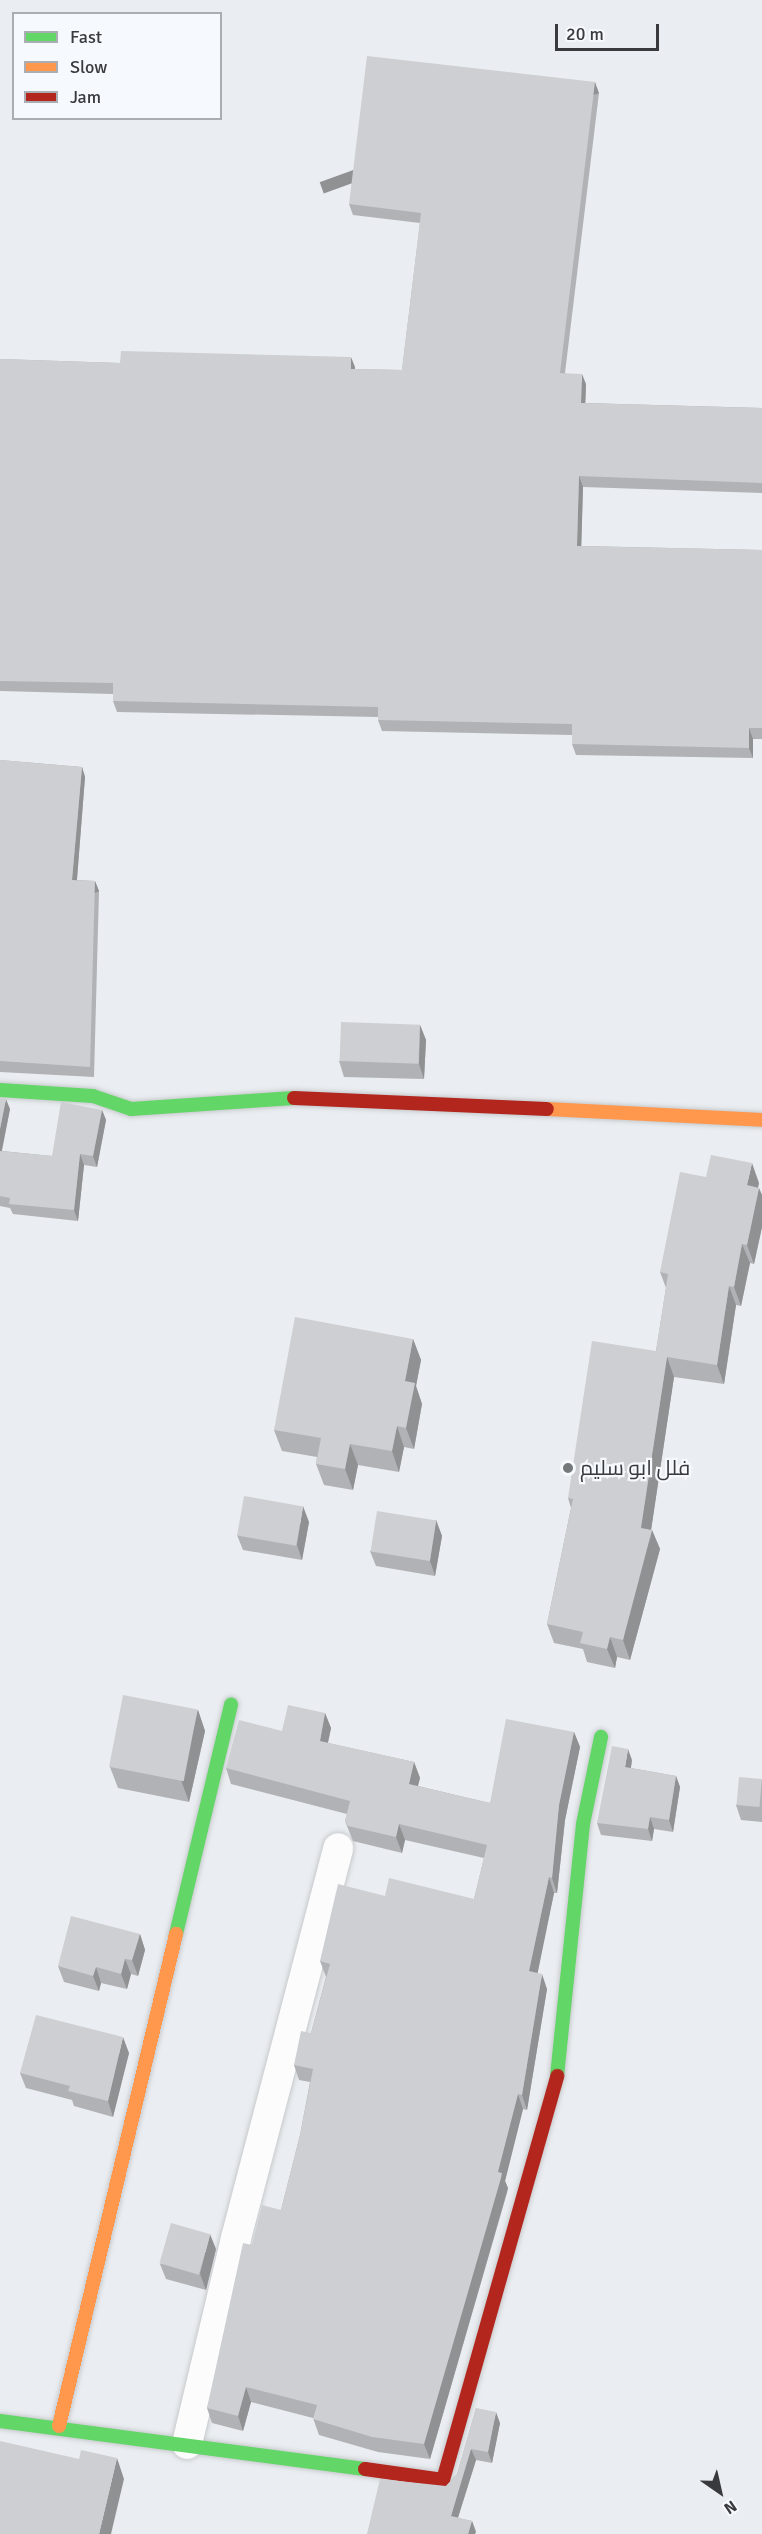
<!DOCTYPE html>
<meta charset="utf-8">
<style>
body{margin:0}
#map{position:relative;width:762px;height:2534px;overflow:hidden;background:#eaedf1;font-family:Signika,Cairo,sans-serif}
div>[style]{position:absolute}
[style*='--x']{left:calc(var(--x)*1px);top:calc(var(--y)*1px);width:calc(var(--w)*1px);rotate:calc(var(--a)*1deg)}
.roads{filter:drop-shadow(0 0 2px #c7cacc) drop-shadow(0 0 2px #c7cacc)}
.street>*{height:30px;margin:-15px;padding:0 15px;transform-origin:15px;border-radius:15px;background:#fcfcfd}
.fast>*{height:14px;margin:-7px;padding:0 7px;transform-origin:7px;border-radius:7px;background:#63d668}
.slow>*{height:14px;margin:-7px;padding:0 7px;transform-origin:7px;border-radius:7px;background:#ff974d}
.jam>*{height:14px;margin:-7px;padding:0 7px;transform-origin:7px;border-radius:7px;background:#b3261e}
.wall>*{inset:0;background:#b0b2b5}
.shaded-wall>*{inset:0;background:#909193;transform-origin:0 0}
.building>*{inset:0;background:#cdcfd2;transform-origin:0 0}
.dots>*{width:16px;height:16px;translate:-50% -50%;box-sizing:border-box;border:3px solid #f6fafe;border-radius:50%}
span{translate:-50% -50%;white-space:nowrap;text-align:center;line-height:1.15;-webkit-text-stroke:4.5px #f6fafe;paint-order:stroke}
.poi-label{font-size:21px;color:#383a3d}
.left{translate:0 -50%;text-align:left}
.legend{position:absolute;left:12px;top:12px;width:210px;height:108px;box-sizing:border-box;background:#f6fafe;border:2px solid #aaadb1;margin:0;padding:8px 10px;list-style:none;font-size:18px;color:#383a3d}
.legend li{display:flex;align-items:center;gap:12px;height:30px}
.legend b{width:30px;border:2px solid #aaadb1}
.north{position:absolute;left:690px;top:2462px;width:60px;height:60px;-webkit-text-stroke:4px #f6fafe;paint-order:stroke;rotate:146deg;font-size:16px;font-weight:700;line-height:24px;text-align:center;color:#383a3d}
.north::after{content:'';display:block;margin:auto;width:21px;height:27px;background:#383a3d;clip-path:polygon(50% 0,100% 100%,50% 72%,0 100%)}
.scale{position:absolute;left:555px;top:24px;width:104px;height:27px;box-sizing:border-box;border:3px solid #383a3d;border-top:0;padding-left:8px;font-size:18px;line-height:21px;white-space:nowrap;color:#383a3d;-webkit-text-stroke:4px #f6fafe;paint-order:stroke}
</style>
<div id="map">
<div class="roads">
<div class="street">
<div style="--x:187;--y:2444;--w:212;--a:-76.6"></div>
<div style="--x:236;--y:2238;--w:403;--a:-75.3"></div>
</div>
<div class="fast">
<div style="--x:0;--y:1090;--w:93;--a:3.7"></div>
<div style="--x:93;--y:1096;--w:40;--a:18.9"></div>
<div style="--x:131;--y:1109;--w:163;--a:-3.9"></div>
<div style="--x:176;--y:1934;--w:236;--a:-76.5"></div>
<div style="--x:557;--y:2076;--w:253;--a:-84.1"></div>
<div style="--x:583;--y:1824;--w:89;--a:-78.3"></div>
<div style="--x:0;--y:2421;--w:368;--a:7.5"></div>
</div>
<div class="slow">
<div style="--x:547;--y:1109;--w:215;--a:2.9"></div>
<div style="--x:59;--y:2426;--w:506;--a:-76.62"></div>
</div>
<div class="jam">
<div style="--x:294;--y:1098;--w:253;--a:2.5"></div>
<div style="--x:365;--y:2469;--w:79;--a:8"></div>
<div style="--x:443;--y:2480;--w:420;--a:-74.2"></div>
</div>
</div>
<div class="wall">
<div style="clip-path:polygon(599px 93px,565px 373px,586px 384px,585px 403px,762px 408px,762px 493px,583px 487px,581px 546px,762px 550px,762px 739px,753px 739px,753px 758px,576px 755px,572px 744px,572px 735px,382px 731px,378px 720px,378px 717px,117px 712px,113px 701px,113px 694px,0 691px,0 359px,120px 363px,355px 367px,355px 369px,402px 370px,420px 223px,353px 215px,349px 204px)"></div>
<div style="clip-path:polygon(0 760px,82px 767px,85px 777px,77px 880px,95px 881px,99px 891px,94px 1077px,0 1072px)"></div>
<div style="clip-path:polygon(420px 1025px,426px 1040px,424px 1079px,344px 1077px,339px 1061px)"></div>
<div style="clip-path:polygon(0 1098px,10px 1109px,2px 1151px,52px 1156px,102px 1110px,106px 1120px,97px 1167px,84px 1165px,78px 1221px,13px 1214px,10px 1208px,0 1206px)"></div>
<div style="clip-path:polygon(706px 1177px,759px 1183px,758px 1187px,762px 1195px,762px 1227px,754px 1264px,750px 1263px,741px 1306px,736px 1305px,724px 1384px,674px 1377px,651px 1530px,652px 1530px,660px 1549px,630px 1660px,617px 1657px,615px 1668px,587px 1662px,583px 1649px,554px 1643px,547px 1624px,571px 1508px,568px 1498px,656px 1351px,666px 1288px,660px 1272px)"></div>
<div style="clip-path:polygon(413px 1339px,421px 1360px,416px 1386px,422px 1404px,414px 1449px,404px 1447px,399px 1472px,358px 1465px,353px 1490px,324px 1485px,316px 1464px,317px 1457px,282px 1451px,274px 1430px)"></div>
<div style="clip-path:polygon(436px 1520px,442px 1536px,435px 1576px,376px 1566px,370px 1551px)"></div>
<div style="clip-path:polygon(309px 1522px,302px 1560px,243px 1550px,237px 1535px)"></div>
<div style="clip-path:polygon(198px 1710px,205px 1731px,189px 1802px,118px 1788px,110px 1767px)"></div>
<div style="clip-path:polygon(325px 1713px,331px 1728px,328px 1743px,414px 1762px,420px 1778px,418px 1786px,490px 1803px,574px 1732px,580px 1747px,565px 1820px,557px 1893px,554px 1893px,537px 1973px,547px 1989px,527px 2110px,523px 2109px,505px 2181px,508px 2188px,507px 2193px,430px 2459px,378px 2452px,319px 2435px,313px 2418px,251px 2402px,243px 2431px,212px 2423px,207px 2408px,252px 2245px,281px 2210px,300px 2135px,310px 2082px,299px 2080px,294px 2065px,311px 2033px,326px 1977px,320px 1961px,385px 1896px,474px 1899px,484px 1858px,405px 1840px,402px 1853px,353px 1841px,345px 1821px,347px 1814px,231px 1784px,226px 1768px,282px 1731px)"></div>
<div style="clip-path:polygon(632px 1760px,631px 1768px,676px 1776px,680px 1787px,673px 1832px,654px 1829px,652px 1841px,601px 1835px,597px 1823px)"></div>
<div style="clip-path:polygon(762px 1779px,762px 1822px,741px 1820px,736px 1805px)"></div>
<div style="clip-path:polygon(140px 1934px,145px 1950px,138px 1976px,131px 1974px,127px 1989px,101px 1983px,99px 1991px,64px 1982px,58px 1966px)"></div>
<div style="clip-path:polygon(129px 2053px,113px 2117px,74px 2106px,72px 2100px,26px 2088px,20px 2073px)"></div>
<div style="clip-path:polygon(216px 2249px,206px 2290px,166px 2279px,160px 2264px)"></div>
<div style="clip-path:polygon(476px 2408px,500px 2423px,492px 2463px,476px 2460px,458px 2518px,472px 2521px,476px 2532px,367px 2534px,446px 2486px,457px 2474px)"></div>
</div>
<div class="shaded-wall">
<div style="left:595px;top:82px;width:12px;height:293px;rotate:70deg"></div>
<div style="clip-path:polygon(351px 357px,355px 367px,354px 379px,351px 369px)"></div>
<div style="clip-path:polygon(582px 374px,586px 384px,585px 414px,581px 403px)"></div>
<div style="clip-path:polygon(579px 476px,583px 487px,581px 557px,577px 546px)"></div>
<div style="clip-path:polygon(749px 728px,753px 739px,753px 758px,749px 748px)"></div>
<div style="clip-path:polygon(82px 767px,85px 777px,76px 891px,72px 880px)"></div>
<div style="left:95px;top:881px;width:11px;height:186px;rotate:68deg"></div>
<div style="clip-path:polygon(420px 1025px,426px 1040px,424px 1079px,419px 1064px)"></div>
<div style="clip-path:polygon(6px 1099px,10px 1109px,0 1159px,0 1129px)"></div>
<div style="clip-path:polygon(102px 1110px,106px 1120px,97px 1167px,93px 1156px)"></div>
<div style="clip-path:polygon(80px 1154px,84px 1165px,78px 1221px,74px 1210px)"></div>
<div style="clip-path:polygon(752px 1163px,759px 1183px,754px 1205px,747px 1185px)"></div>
<div style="clip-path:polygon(759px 1188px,762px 1195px,762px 1227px,754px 1264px,747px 1245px)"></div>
<div style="clip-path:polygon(742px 1244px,750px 1263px,741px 1306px,734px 1287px)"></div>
<div style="clip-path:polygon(729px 1286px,736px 1305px,724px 1384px,717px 1365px)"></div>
<div style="clip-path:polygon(413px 1339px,421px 1360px,416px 1386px,422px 1404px,414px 1449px,406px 1428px,405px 1381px)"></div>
<div style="clip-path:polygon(667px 1357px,674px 1377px,649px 1544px,652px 1530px,660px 1549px,630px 1660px,623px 1640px)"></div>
<div style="clip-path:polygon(397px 1426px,404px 1447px,399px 1472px,392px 1451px)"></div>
<div style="clip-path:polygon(350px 1444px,358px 1465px,353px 1490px,345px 1469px)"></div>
<div style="clip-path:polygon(303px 1506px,309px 1522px,302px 1560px,297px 1545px)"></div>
<div style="clip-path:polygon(436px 1520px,442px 1536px,435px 1576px,430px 1561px)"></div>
<div style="clip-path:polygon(610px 1637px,617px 1657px,615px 1668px,607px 1649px)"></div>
<div style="clip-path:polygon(198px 1710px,205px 1731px,189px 1802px,181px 1780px)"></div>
<div style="clip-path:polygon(325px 1713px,331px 1728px,325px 1756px,320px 1741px)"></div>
<div style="clip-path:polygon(574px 1732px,580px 1747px,565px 1820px,557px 1893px,552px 1878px,559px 1805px)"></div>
<div style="clip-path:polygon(628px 1749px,632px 1760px,629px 1778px,625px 1767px)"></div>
<div style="clip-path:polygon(414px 1762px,420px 1778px,414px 1800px,409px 1784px)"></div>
<div style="clip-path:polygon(676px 1776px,680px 1787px,673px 1832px,669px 1820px)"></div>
<div style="clip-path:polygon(650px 1817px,654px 1829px,652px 1841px,648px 1829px)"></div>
<div style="clip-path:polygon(399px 1824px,405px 1840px,402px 1853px,396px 1837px)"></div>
<div style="clip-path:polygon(549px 1877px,554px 1893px,535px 1986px,529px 1971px)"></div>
<div style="clip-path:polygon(140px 1934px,145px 1950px,138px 1976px,132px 1960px)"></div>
<div style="clip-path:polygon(125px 1959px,131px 1974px,127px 1989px,121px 1974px)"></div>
<div style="clip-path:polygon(96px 1967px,101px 1983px,99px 1991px,93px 1976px)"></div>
<div style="clip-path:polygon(542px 1974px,547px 1989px,527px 2110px,522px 2095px)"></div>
<div style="clip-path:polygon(123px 2037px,129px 2053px,113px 2117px,108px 2101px)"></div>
<div style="clip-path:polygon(518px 2094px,523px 2109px,505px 2181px,508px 2188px,430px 2459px,424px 2444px)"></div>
<div style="clip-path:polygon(210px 2234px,216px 2249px,206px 2290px,200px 2274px)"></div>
<div style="clip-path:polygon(246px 2387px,251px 2402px,243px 2431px,238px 2416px)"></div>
<div style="clip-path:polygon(496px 2412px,500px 2423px,492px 2463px,488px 2452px)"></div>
<div style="clip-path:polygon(471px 2449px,476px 2460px,455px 2527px,451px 2516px)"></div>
<div style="clip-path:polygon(117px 2458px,124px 2479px,111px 2534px,99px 2534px)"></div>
<div style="clip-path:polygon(472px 2521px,476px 2532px,475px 2534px,468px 2534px)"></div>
</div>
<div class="building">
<div style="clip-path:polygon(367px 56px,595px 82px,560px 373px,582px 374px,581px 403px,762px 408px,762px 483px,579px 476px,577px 546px,762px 550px,762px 728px,749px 728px,749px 748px,572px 744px,572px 724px,378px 720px,378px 707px,113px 701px,113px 683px,0 681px,0 359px,120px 363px,121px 351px,351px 357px,351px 369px,402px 370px,421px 213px,349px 204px)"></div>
<div style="clip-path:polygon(0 760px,82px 767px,72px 880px,95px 881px,90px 1067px,0 1061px)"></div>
<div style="left:341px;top:1022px;width:79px;height:39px;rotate:2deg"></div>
<div style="clip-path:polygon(0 1098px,6px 1099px,0 1129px)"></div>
<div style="clip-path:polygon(61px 1102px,102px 1110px,93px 1156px,80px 1154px,74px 1210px,9px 1204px,10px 1198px,0 1196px,0 1151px,52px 1156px)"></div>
<div style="clip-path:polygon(711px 1155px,752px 1163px,747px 1185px,759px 1188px,747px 1245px,742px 1244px,734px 1287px,729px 1286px,717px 1365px,667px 1357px,641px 1528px,652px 1530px,623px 1640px,610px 1637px,607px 1649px,580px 1643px,583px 1632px,547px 1624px,573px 1499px,568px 1498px,592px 1341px,656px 1351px,668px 1274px,660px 1272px,680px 1172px,706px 1177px)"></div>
<div style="clip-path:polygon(295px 1317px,413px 1339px,405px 1381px,415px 1383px,406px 1428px,397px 1426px,392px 1451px,350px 1444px,345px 1469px,316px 1464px,321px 1438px,274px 1430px)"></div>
<div style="left:244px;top:1496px;width:60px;height:40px;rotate:10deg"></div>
<div style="left:377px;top:1511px;width:60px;height:41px;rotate:9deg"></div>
<div style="left:123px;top:1695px;width:76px;height:73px;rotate:11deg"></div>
<div style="clip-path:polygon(288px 1705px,325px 1713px,320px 1741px,414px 1762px,409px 1784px,490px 1803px,506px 1719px,574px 1732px,559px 1805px,552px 1878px,549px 1877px,529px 1971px,542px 1974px,522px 2095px,518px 2094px,498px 2172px,502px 2173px,501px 2178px,424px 2444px,372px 2437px,313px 2419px,317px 2405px,246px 2387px,238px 2416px,207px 2408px,243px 2243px,252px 2245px,262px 2205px,281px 2210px,300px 2135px,313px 2069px,294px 2065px,301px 2031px,311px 2033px,330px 1964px,320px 1961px,338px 1884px,385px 1896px,389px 1878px,474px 1899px,487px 1845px,399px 1824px,396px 1837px,348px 1826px,345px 1821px,350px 1801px,226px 1768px,239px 1720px,282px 1731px)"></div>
<div style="clip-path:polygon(612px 1746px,628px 1749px,625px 1767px,676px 1776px,669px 1820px,650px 1817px,648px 1829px,597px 1823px)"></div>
<div style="left:739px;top:1777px;width:23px;height:28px;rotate:5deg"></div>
<div style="clip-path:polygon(71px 1916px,140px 1934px,132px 1960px,125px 1959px,121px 1974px,96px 1967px,93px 1976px,58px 1966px)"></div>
<div style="clip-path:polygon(36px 2015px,123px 2037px,108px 2101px,68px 2091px,70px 2086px,20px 2073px)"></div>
<div style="left:171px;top:2223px;width:41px;height:42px;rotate:16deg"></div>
<div style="clip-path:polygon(476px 2408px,496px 2412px,488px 2452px,471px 2449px,451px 2516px,472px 2521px,468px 2534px,367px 2534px,380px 2479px,446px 2486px,457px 2474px)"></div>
<div style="clip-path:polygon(0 2441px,79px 2459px,81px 2450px,117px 2458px,99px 2534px,0 2534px)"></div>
</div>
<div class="dots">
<div style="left:568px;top:1468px;background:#76797c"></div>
</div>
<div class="poi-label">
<span class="left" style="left:580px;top:1468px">فلل ابو سليم</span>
</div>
<ul class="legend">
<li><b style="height:8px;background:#63d668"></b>Fast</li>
<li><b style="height:8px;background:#ff974d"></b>Slow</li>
<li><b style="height:8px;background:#b3261e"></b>Jam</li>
</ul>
<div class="north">N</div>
<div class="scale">20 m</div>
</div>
